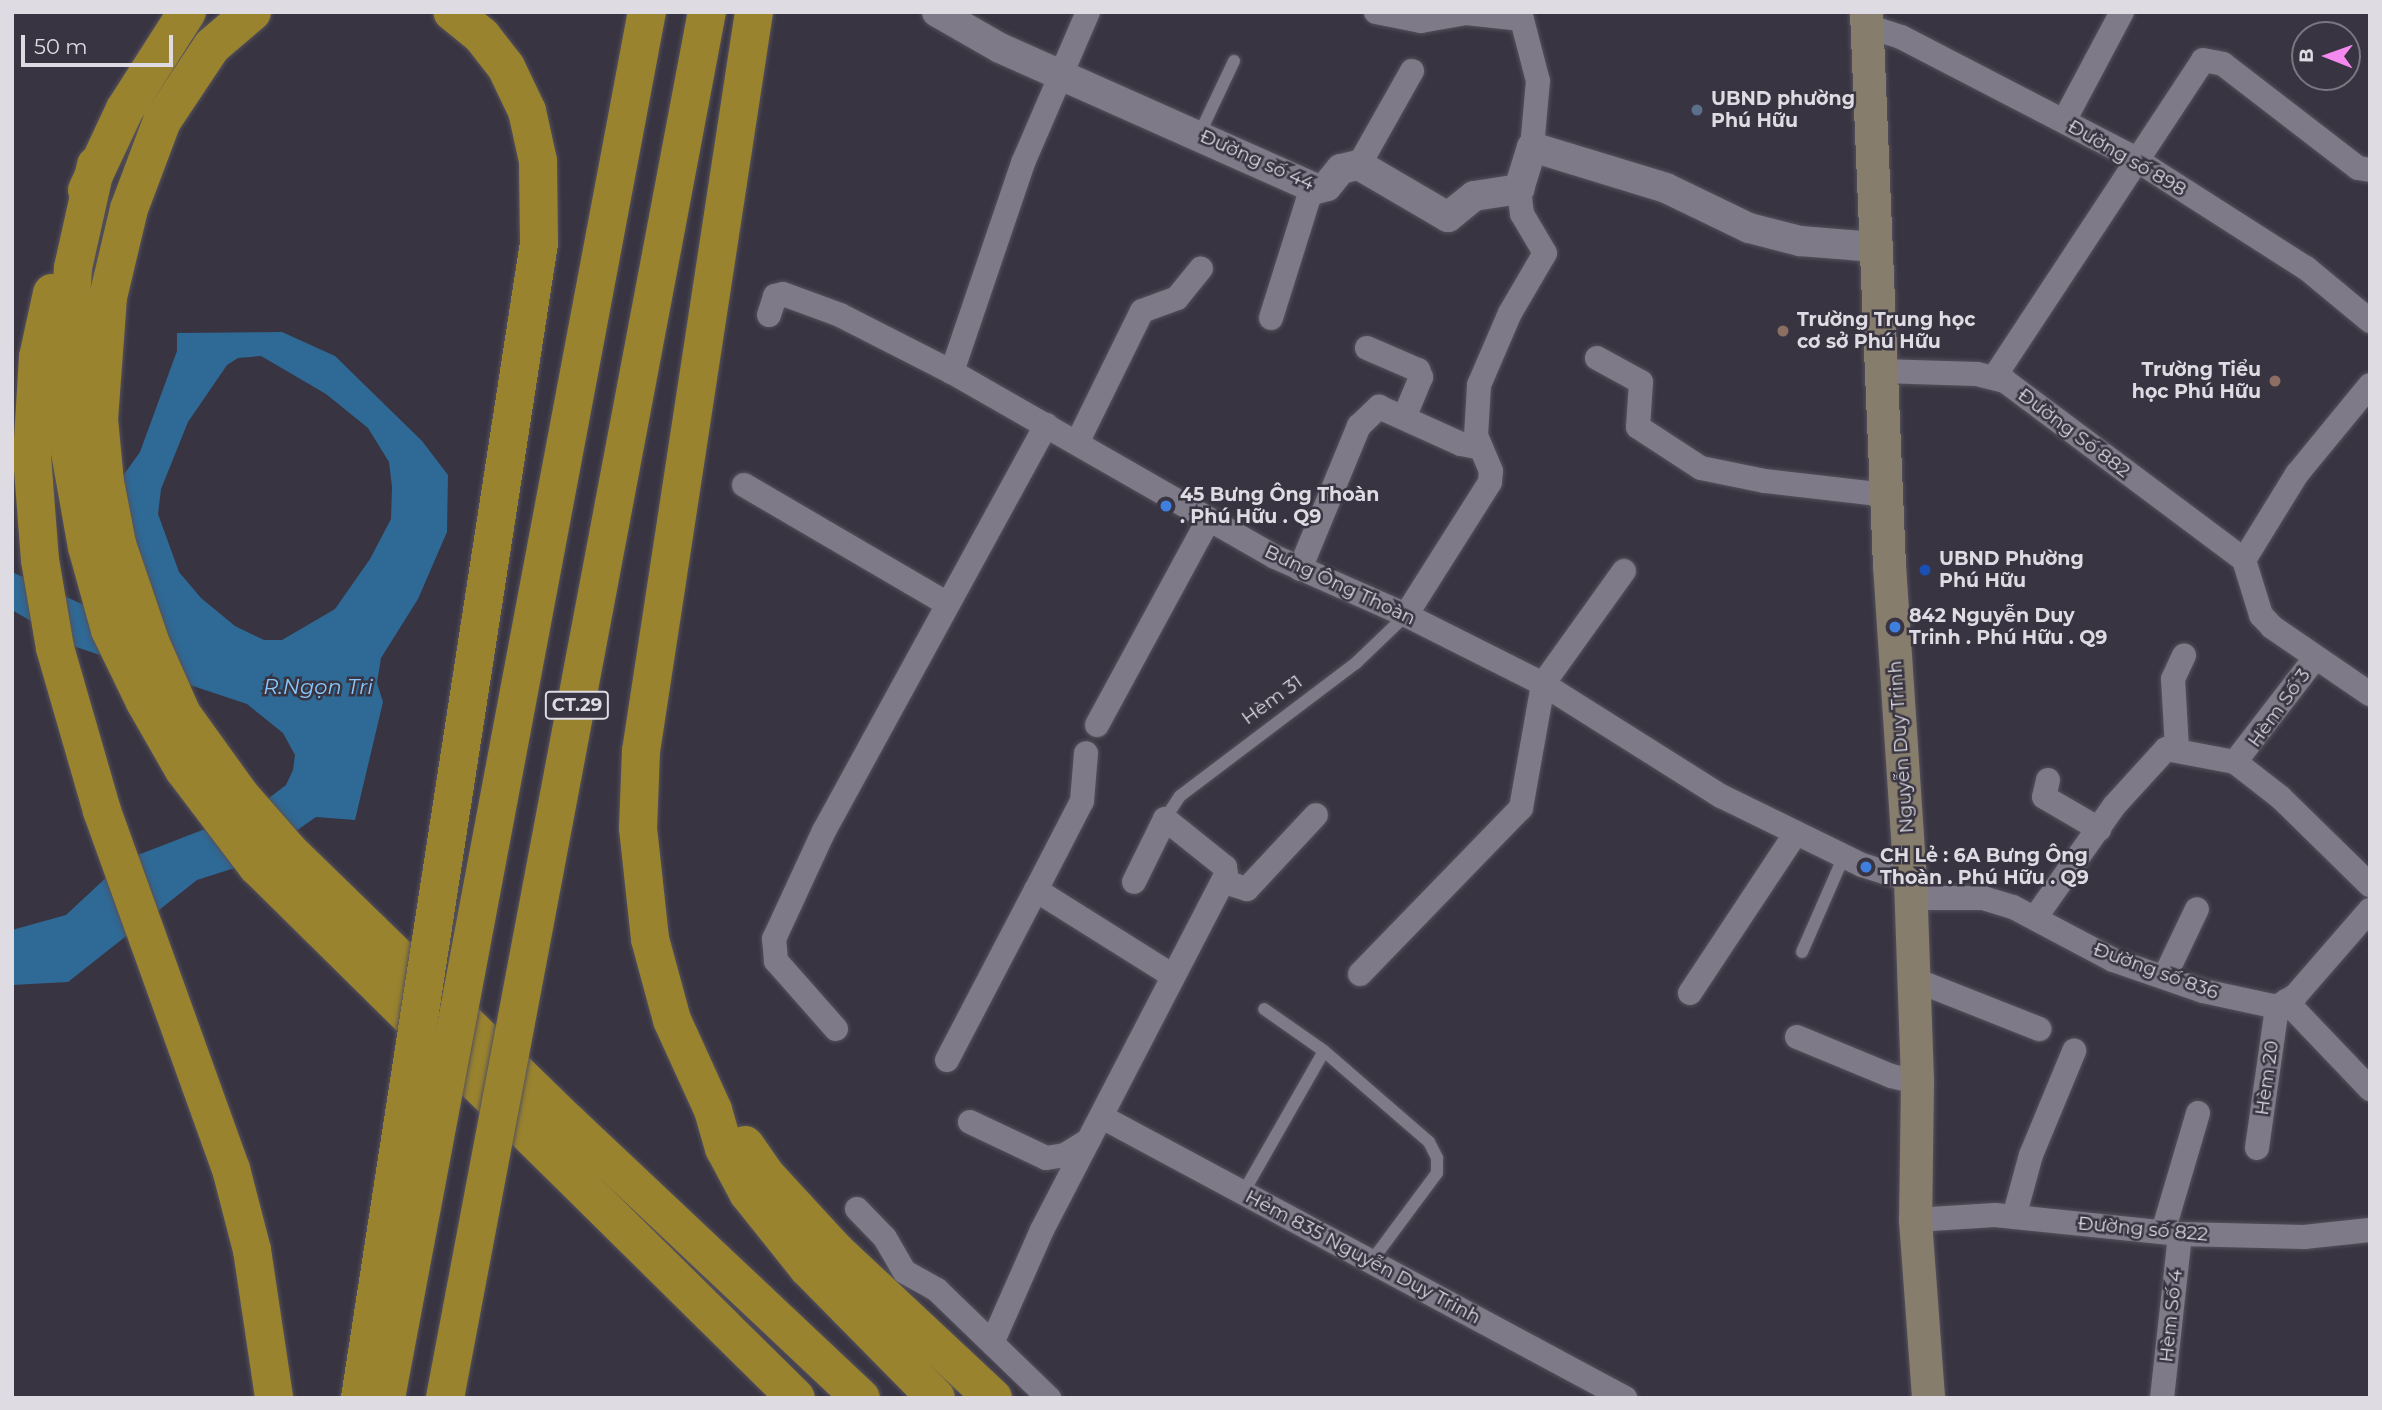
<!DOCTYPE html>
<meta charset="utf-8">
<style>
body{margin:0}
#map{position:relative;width:2382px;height:1410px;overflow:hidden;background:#383441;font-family:Montserrat,sans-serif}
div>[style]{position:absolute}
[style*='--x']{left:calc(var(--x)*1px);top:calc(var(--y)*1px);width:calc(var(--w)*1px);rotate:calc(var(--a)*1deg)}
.water>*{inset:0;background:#2f6995}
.roads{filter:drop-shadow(0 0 2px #54515c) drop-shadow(0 0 2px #54515c)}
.service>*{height:12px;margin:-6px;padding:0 6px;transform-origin:6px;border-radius:6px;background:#7f7a88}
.minor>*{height:24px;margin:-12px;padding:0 12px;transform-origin:12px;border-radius:12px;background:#7f7a88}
.tertiary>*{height:30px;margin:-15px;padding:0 15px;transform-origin:15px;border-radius:15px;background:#7f7a88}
.secondary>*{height:33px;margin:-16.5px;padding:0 16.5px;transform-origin:16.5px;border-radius:16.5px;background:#877d6d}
.motorway>*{height:38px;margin:-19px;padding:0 19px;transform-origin:19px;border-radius:19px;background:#9a832e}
.bridges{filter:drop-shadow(0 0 2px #54515c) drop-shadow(0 0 2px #54515c)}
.motorway-bridge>*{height:38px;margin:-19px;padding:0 19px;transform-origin:19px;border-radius:19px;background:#9a832e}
.dots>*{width:19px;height:19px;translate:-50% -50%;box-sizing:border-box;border:4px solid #383441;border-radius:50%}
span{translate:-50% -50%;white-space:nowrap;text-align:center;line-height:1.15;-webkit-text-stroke:5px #383441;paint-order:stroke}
.shield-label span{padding:2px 5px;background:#383441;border:2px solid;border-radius:5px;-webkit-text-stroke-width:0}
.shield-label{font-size:18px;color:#dedbe3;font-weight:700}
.poi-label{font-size:19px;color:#dedbe3;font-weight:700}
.left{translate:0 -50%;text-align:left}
.right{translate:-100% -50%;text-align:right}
.street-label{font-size:19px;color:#dedbe3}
.water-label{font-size:21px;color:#88c7fb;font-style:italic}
.frame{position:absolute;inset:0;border:14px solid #dedbe3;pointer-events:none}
.north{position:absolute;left:2291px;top:21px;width:70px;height:70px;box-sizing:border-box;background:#383441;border:2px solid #7a7782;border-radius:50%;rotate:271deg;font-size:19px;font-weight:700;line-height:28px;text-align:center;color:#dedbe3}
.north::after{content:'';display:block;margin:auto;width:24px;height:32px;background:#f489ef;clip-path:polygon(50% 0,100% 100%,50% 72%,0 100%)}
.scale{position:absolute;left:21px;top:35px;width:152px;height:32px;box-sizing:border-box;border:4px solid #dedbe3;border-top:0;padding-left:9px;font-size:21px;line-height:24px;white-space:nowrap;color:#dedbe3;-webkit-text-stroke:5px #383441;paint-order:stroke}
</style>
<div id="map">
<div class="water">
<div style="clip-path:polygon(evenodd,282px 332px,335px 356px,422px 441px,448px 475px,447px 532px,418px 599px,381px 658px,377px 683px,383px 702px,355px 820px,316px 817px,250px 863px,197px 880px,68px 982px,12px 985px,12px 930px,66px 915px,125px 860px,223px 822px,269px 798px,286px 785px,293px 770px,295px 755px,283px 733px,247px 704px,76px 647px,12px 610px,12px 572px,84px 605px,120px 480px,140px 452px,177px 351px,177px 333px,282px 332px,261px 356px,326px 394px,368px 428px,389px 462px,392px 487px,391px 519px,370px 559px,335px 609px,282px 640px,264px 640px,235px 626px,201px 598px,179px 572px,158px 514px,161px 489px,188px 422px,227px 365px,238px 358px,261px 356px)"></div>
</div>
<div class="roads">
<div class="service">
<div style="--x:1199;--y:135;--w:82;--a:-64.7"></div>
<div style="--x:1165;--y:819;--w:27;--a:-57"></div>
<div style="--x:1180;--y:796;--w:221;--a:-37.1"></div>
<div style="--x:1356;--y:663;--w:69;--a:-43.8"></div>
<div style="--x:1802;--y:952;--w:105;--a:-66.4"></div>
<div style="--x:1324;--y:1051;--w:139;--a:40.9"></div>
<div style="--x:1429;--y:1142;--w:18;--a:63"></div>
<div style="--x:1437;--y:1158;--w:15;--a:90"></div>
<div style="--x:1437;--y:1173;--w:111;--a:126.6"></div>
<div style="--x:1243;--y:1193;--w:163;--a:-60.3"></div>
<div style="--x:1324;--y:1051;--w:73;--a:-145"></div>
</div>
<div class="minor">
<div style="--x:1088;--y:12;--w:164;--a:113.3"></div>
<div style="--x:1023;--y:163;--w:221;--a:108.8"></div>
<div style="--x:952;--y:372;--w:372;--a:29.8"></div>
<div style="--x:1275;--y:557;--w:143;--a:23.9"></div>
<div style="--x:1406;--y:615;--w:153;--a:26.7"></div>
<div style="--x:1543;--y:684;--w:210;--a:32.2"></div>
<div style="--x:1721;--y:796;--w:157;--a:26.1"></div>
<div style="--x:1862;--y:865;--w:50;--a:17.4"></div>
<div style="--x:1376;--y:12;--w:46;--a:11.3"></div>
<div style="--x:1421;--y:21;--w:46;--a:-10.1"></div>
<div style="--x:1466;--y:13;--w:56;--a:6.1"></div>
<div style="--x:1520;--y:12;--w:71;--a:75.4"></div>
<div style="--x:1538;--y:81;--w:66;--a:95.2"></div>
<div style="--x:1867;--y:26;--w:36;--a:18"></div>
<div style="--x:1901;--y:37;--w:257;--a:27.4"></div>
<div style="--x:2129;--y:155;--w:210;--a:32.6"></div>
<div style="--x:2306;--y:268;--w:83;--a:39.6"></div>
<div style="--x:2064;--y:121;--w:123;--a:-62"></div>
<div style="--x:1359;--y:165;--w:108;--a:-60.6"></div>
<div style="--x:769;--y:315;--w:20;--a:-72"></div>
<div style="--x:775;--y:296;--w:8;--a:-14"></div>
<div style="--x:783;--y:294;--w:61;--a:20.2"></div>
<div style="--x:840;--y:315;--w:126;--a:27"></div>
<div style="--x:1271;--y:318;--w:137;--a:-72.6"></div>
<div style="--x:1367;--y:348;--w:56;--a:23.3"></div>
<div style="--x:1418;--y:370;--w:8;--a:67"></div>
<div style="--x:1421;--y:377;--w:44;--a:112.5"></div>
<div style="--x:1597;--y:358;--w:50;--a:28.6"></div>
<div style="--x:1641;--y:382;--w:45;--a:93.8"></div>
<div style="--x:1638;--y:427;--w:75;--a:33.1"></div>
<div style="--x:1701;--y:468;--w:65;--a:11.5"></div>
<div style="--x:1765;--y:481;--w:122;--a:6.6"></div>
<div style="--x:1881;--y:371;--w:96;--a:1.8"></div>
<div style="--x:1977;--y:374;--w:29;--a:14"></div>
<div style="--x:2005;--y:381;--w:299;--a:36.8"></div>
<div style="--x:1995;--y:376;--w:378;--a:-56.6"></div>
<div style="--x:2203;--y:60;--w:20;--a:11"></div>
<div style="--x:2223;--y:64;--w:170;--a:37.6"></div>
<div style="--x:2358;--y:168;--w:12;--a:9"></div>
<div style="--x:1077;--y:443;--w:147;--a:-63.8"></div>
<div style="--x:1142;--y:311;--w:37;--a:-20"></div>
<div style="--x:1177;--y:298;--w:38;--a:-51"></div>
<div style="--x:744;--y:485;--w:236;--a:30.3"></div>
<div style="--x:2244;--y:560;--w:101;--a:-58.4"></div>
<div style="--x:2297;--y:474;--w:115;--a:-50.6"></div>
<div style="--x:2244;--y:560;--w:58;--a:72.8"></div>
<div style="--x:2261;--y:615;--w:16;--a:47"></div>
<div style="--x:2272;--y:627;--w:119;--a:34.4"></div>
<div style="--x:1300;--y:569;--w:155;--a:-67.6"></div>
<div style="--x:1359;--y:426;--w:28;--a:-44"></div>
<div style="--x:1379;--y:407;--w:90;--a:24.3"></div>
<div style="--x:1461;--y:444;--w:20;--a:11"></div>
<div style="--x:1406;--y:615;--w:157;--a:-57.7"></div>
<div style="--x:1490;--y:482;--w:11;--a:-85"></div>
<div style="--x:1491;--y:471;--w:38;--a:-113"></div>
<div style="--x:1476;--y:436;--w:51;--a:-86.6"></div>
<div style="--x:1479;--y:385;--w:78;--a:-66.7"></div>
<div style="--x:1510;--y:313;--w:69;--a:-59.7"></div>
<div style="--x:1545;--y:253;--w:45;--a:-120.5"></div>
<div style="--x:1522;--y:214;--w:25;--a:-97"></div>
<div style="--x:1097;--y:725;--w:234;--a:-61.5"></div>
<div style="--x:2177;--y:748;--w:69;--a:-93.3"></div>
<div style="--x:2173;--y:679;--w:26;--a:-65"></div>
<div style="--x:2235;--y:762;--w:57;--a:37.9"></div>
<div style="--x:2280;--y:797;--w:126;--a:44.4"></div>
<div style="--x:2048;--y:780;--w:17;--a:103"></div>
<div style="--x:2044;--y:797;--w:64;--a:30.2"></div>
<div style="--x:1225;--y:882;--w:23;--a:18"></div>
<div style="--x:1247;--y:889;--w:101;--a:-47"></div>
<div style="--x:1036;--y:890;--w:100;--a:-62.7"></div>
<div style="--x:1082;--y:801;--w:48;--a:-85.2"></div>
<div style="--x:1910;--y:898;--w:73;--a:0"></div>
<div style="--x:1983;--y:898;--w:31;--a:17"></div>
<div style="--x:2013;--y:907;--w:113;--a:27.9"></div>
<div style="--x:2113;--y:960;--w:95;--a:19"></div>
<div style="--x:2203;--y:991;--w:76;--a:12.2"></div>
<div style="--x:2277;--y:1007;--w:22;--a:-32"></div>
<div style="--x:2296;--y:995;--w:113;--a:-49"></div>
<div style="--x:2035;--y:918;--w:137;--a:-54.8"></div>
<div style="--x:2114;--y:806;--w:77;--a:-47.6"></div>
<div style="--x:2166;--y:749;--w:70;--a:10.7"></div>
<div style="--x:2235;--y:762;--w:131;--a:-52.4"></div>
<div style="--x:1360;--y:974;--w:231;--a:-45.9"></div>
<div style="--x:1521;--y:808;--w:126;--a:-79.9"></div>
<div style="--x:1543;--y:684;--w:139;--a:-54.4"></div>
<div style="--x:2165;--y:976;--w:74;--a:-64.5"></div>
<div style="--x:1913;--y:979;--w:136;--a:21.6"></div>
<div style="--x:1690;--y:993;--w:192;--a:-56.5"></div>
<div style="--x:2286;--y:1001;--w:122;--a:46.3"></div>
<div style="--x:836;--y:1029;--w:91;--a:-131.4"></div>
<div style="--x:776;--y:961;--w:22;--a:-95"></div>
<div style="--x:774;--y:939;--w:119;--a:-65.2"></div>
<div style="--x:824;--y:831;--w:463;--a:-61.3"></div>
<div style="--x:1797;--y:1037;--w:102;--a:22.5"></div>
<div style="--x:1891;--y:1076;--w:27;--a:13"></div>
<div style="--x:947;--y:1060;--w:192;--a:-62.4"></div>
<div style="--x:1036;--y:890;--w:162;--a:32.1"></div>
<div style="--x:1102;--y:1117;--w:594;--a:28.25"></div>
<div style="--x:970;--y:1122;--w:84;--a:25.3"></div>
<div style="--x:1046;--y:1158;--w:19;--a:-9"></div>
<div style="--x:1065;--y:1155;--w:28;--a:-32"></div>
<div style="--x:2257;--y:1148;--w:142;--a:-81.9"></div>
<div style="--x:857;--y:1209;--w:40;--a:46"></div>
<div style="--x:885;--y:1238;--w:39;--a:60"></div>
<div style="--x:905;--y:1272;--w:37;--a:29"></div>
<div style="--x:937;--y:1290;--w:156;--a:44"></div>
<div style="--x:2014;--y:1217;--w:64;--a:-74.7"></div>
<div style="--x:2031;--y:1155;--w:113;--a:-67.5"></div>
<div style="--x:1915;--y:1220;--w:80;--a:-3.6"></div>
<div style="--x:1995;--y:1215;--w:186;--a:5.9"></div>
<div style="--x:2180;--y:1234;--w:124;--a:1.4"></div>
<div style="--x:2304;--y:1237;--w:66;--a:-6.1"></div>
<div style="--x:2163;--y:1232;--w:124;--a:-73.6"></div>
<div style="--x:993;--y:1341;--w:121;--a:-66.2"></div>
<div style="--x:1042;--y:1230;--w:400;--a:-62.6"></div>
<div style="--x:1226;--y:875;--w:8;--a:-97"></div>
<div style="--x:1225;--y:867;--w:77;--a:-141.3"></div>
<div style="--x:1165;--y:819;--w:70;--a:116.2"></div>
<div style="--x:2162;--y:1398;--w:165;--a:-83.7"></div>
</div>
<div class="tertiary">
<div style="--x:937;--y:12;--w:73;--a:29.7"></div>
<div style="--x:1000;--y:48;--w:346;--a:24"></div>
<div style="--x:1316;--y:189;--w:11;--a:-15"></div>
<div style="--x:1327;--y:186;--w:22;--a:-51"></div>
<div style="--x:1341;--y:169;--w:18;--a:-13"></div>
<div style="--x:1359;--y:165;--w:103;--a:30.3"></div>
<div style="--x:1448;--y:217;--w:33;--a:-39"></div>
<div style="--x:1474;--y:196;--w:46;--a:-8.8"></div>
<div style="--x:1519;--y:189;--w:44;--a:-72.8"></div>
<div style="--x:1532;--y:147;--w:140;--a:17"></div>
<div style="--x:1666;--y:188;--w:92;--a:25.7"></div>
<div style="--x:1749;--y:228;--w:53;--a:14.3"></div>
<div style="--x:1800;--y:241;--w:75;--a:4.6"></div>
</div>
<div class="secondary">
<div style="--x:1866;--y:12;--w:553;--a:87.62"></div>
<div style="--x:1889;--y:565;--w:316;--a:86.2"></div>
<div style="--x:1910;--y:880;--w:202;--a:88"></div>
<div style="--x:1917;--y:1082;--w:138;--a:90.8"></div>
<div style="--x:1915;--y:1220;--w:178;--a:85.8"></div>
</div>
<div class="motorway">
<div style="--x:252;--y:12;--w:52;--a:139.6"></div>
<div style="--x:212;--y:46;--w:90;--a:123.7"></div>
<div style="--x:162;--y:121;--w:94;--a:110.6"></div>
<div style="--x:129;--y:209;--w:90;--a:103.4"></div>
<div style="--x:108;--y:297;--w:122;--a:94.2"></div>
<div style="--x:99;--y:419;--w:63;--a:84.6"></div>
<div style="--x:105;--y:482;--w:63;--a:79"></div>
<div style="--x:117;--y:544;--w:106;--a:71.2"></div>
<div style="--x:151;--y:644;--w:77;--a:66.1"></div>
<div style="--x:182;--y:714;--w:101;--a:54.3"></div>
<div style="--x:241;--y:796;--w:73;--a:48.9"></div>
<div style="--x:289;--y:851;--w:390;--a:44.2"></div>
<div style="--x:569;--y:1123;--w:401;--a:43.3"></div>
<div style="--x:754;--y:12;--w:748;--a:98.69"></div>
<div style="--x:641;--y:751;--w:77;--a:92.2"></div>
<div style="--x:638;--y:828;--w:112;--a:83.8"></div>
<div style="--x:650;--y:939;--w:84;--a:74.8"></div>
<div style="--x:672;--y:1020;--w:99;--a:65.5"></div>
<div style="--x:713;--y:1110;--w:40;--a:74"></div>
<div style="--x:724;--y:1148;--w:51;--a:61.9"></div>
<div style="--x:748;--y:1193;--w:96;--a:51.3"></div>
<div style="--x:808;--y:1268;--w:182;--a:45.4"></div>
<div style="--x:96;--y:165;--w:106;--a:102.6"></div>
<div style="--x:73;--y:268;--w:93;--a:93.7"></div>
<div style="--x:67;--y:361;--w:91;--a:88.1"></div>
<div style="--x:70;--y:452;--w:97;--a:79.9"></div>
<div style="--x:87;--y:547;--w:86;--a:74.5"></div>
<div style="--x:110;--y:630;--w:80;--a:64.1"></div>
<div style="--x:145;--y:702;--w:78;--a:60.2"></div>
<div style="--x:184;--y:770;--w:121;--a:52.8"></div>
<div style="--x:257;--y:866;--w:757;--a:44.63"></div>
<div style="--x:87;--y:190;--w:89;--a:-64.9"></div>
<div style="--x:125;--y:109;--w:115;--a:-57.4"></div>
<div style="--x:52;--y:293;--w:66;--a:102.3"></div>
<div style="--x:38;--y:357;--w:99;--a:93.5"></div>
<div style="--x:32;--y:456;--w:104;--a:85.6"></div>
<div style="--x:40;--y:560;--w:89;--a:80.3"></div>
<div style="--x:55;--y:648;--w:170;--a:73.9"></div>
<div style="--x:102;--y:811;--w:381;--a:70.2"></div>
<div style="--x:231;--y:1169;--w:84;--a:75.5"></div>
<div style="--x:252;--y:1250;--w:150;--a:81.5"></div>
<div style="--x:745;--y:1145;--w:37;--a:55"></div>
<div style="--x:766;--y:1175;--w:103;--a:47.4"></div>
<div style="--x:836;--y:1251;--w:215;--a:43.1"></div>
</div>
</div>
<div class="bridges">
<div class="motorway-bridge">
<div style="--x:360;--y:1398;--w:1169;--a:-81.19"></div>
<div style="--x:539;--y:243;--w:82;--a:-90.7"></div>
<div style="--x:538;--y:161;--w:51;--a:-102.4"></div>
<div style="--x:527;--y:111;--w:49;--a:-115.5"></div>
<div style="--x:506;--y:67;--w:39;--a:-128"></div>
<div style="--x:482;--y:36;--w:38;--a:-141"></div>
<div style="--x:386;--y:1398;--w:1410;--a:-79.34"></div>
<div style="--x:445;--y:1398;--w:1411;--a:-79.3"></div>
</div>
</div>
<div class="dots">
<div style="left:1697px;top:110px;background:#5c6f8a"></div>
<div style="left:1783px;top:331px;background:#8d6e63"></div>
<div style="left:2275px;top:381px;background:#8d6e63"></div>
<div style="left:1166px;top:506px;background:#3f7fe0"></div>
<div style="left:1925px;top:570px;background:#1a4fb4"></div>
<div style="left:1895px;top:627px;background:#3f7fe0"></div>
<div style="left:1866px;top:867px;background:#3f7fe0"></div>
</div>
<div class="shield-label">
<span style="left:577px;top:705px">CT.29</span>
</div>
<div class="poi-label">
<span class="left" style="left:1711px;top:110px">UBND phường<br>Phú Hữu</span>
<span class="left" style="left:1797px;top:331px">Trường Trung học<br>cơ sở Phú Hữu</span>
<span class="right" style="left:2261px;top:381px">Trường Tiểu<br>học Phú Hữu</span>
<span class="left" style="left:1180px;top:506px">45 Bưng Ông Thoàn<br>. Phú Hữu . Q9</span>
<span class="left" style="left:1939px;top:570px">UBND Phường<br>Phú Hữu</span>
<span class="left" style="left:1909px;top:627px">842 Nguyễn Duy<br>Trinh . Phú Hữu . Q9</span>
<span class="left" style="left:1880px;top:867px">CH Lẻ : 6A Bưng Ông<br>Thoàn . Phú Hữu . Q9</span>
</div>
<div class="street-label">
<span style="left:2127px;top:158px;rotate:30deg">Đường số 898</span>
<span style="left:1257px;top:160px;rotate:24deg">Đường số 44</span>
<span style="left:2074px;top:433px;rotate:37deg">Đường Số 882</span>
<span style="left:1340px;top:585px;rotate:25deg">Bưng Ông Thoàn</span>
<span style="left:1272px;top:700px;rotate:-36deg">Hèm 31</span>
<span style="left:2279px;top:708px;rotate:-54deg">Hèm Số 3</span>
<span style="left:1901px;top:747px;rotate:-94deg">Nguyễn Duy Trinh</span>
<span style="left:2156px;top:971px;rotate:20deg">Đường số 836</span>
<span style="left:2267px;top:1078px;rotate:-82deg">Hèm 20</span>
<span style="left:2143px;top:1229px;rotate:5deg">Đường số 822</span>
<span style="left:1363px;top:1257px;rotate:28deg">Hẻm 835 Nguyễn Duy Trinh</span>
<span style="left:2171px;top:1316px;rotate:-84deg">Hèm Số 4</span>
</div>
<div class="water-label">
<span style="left:318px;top:687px">R.Ngọn Tri</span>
</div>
<div class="frame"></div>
<div class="north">B</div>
<div class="scale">50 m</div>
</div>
